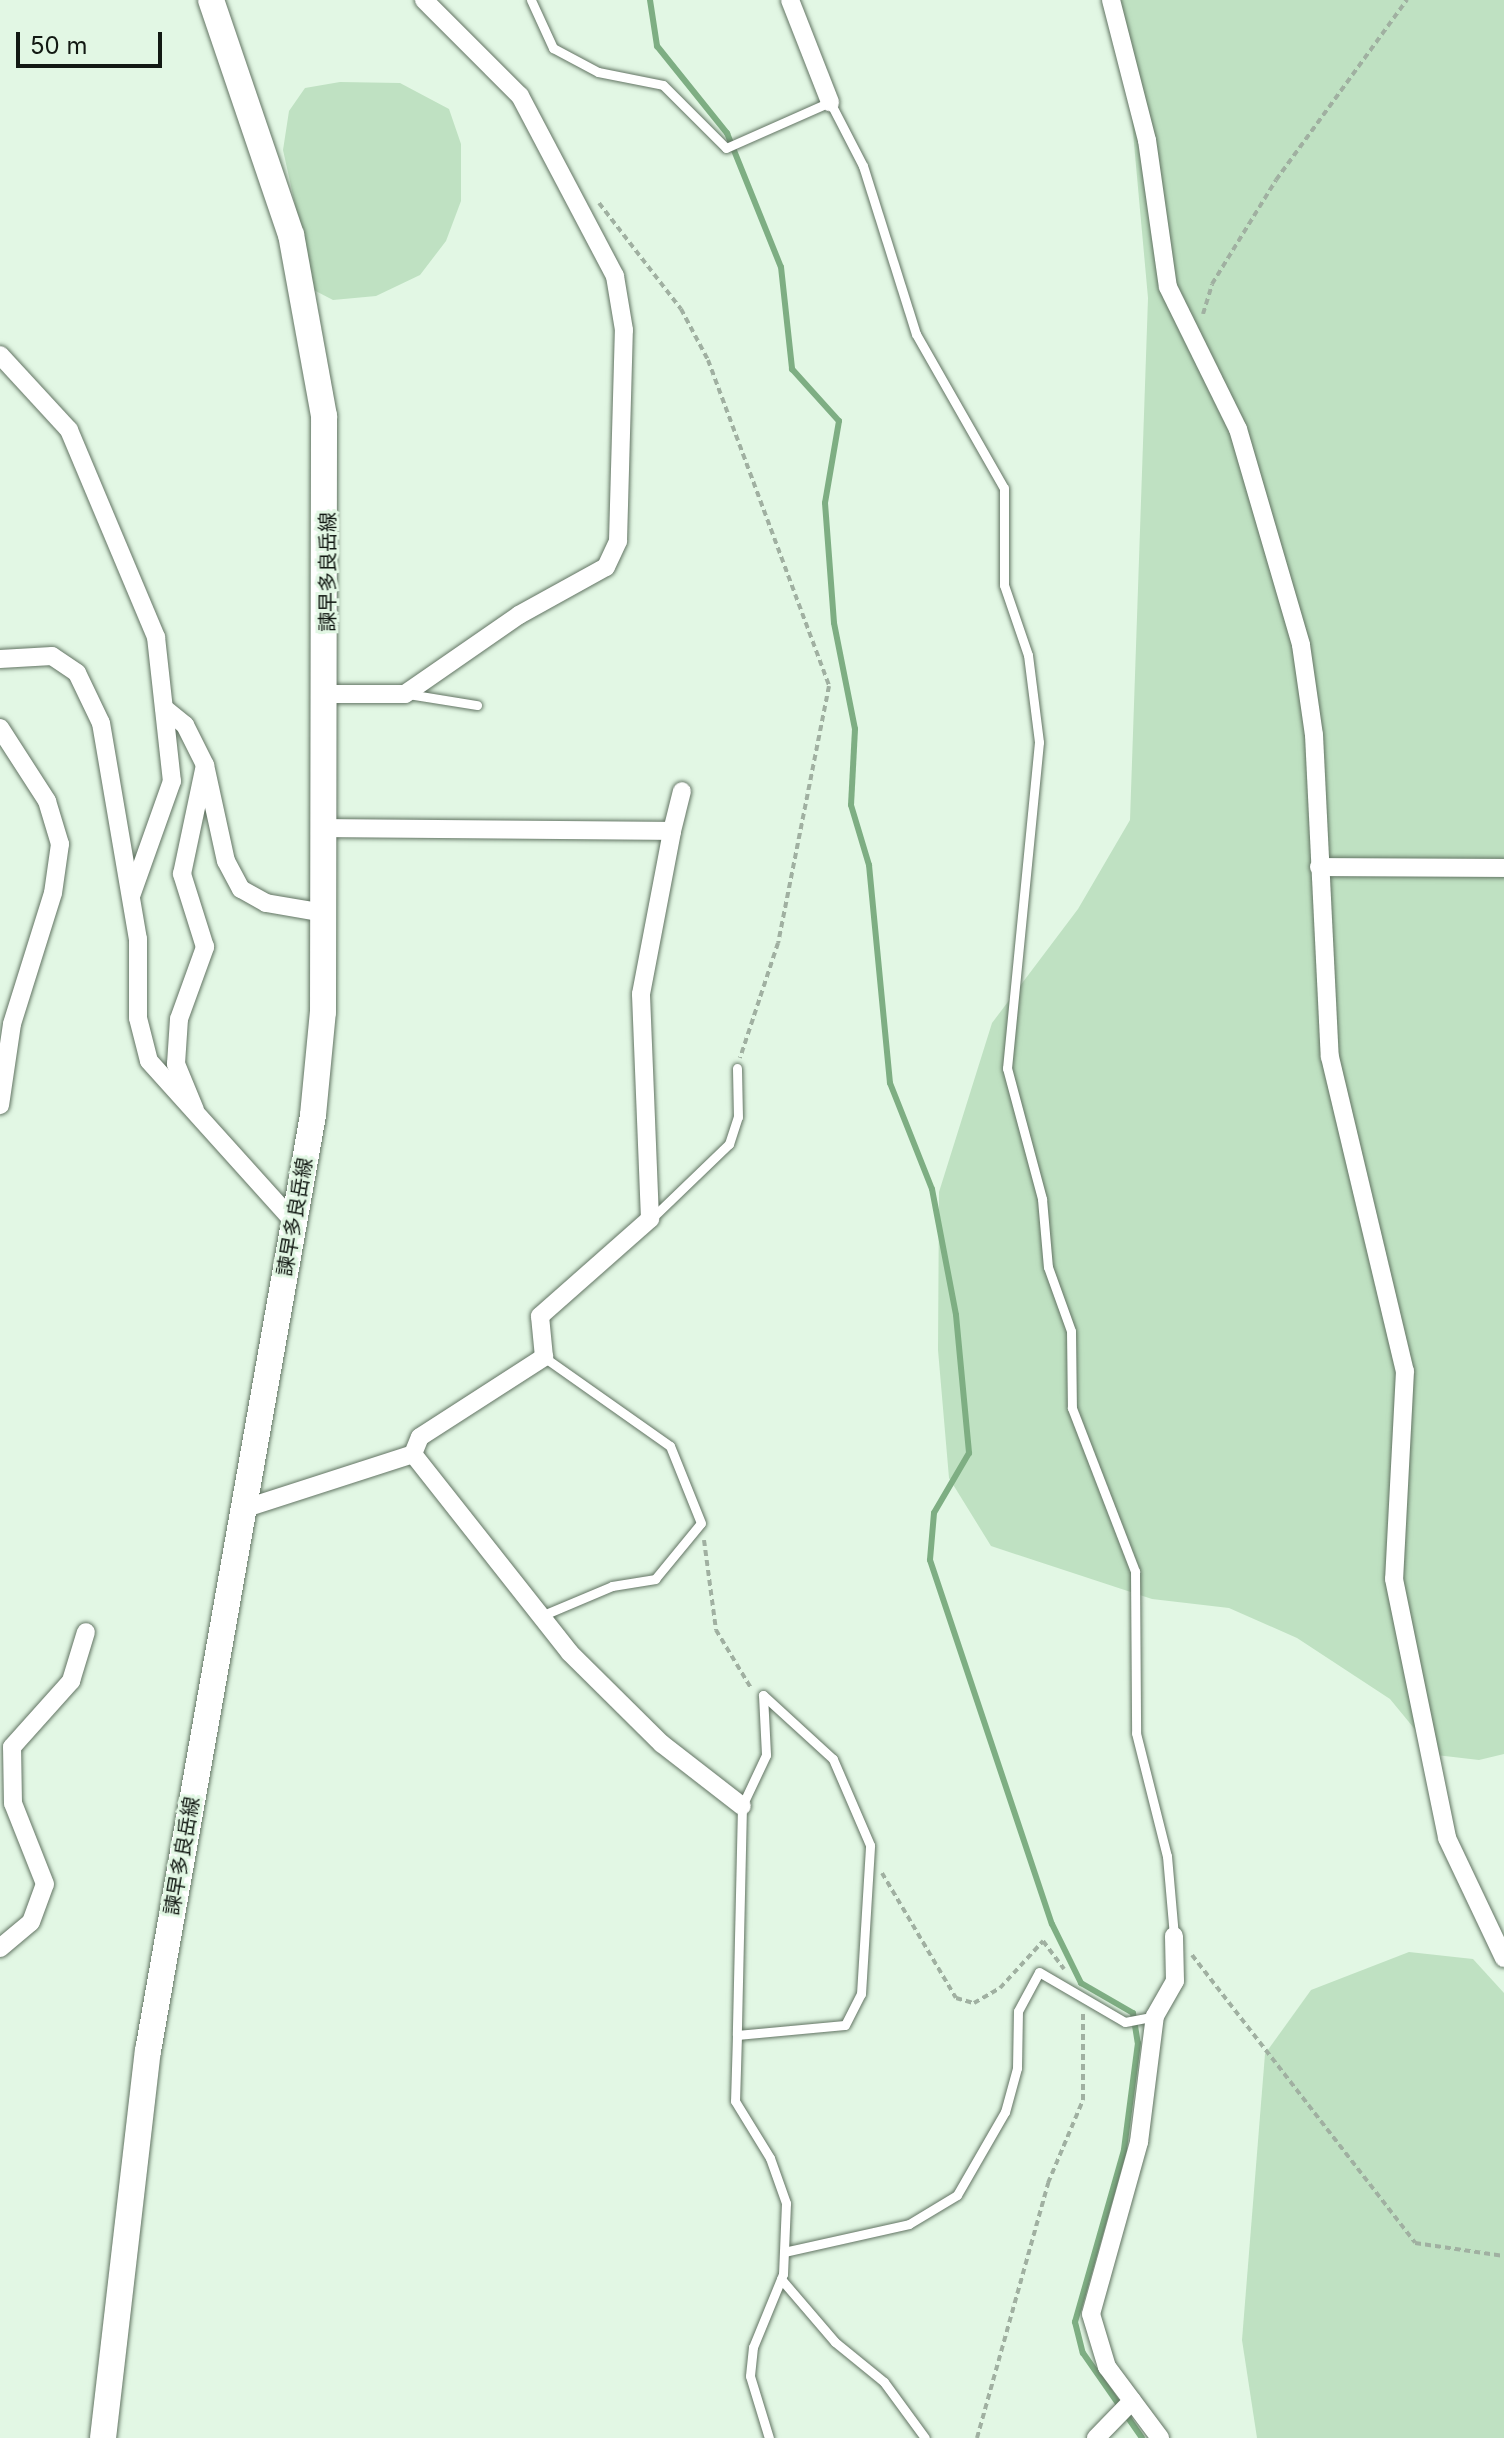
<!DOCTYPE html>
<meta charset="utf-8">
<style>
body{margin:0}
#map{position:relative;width:1504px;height:2438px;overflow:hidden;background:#e2f7e4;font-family:Inter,"Noto Sans JP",sans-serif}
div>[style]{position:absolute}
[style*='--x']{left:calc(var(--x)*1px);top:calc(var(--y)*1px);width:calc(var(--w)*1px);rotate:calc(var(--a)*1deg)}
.green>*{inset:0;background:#bfe1c2}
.stream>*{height:6px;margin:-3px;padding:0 3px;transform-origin:3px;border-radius:3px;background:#7eae83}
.path>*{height:4px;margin-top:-2px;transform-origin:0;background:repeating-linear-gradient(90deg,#a0b0a1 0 6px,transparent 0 10px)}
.roads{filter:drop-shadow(0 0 2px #627463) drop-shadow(0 0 2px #627463)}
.service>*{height:9px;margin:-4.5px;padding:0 4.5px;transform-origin:4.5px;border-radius:4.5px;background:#fff}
.minor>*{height:18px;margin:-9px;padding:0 9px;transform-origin:9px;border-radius:9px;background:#fff}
.secondary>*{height:26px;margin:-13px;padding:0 13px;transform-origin:13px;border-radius:13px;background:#fff}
span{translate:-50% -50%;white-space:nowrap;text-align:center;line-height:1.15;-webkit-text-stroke:6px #e2f7e4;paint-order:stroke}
.street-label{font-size:20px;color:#121913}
.scale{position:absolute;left:16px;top:32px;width:146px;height:36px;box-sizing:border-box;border:4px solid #121913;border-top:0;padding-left:10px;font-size:24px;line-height:28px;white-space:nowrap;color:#121913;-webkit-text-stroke:6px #e2f7e4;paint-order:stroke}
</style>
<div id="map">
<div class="green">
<div style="clip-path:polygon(1121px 0,1504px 0,1504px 1754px,1479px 1760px,1436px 1755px,1390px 1699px,1297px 1638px,1229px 1608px,1152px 1599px,991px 1546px,949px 1478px,938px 1350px,939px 1192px,992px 1023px,1078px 909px,1130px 820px,1148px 298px)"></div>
<div style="clip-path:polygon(340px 82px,400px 83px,449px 109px,461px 144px,461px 201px,446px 241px,420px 275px,376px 296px,333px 300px,306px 286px,297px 266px,295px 204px,283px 150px,289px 111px,305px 88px)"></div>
<div style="clip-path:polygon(1409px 1952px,1473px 1959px,1504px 1993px,1504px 2438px,1257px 2438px,1242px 2340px,1265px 2054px,1311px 1990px)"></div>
</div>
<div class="stream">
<div style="--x:650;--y:0;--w:47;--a:81.3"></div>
<div style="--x:657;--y:46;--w:112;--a:51.2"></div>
<div style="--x:727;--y:133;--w:144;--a:68.1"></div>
<div style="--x:781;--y:267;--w:103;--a:83.8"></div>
<div style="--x:792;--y:369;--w:70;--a:47.9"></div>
<div style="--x:839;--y:421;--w:83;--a:99.7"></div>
<div style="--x:825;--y:503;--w:120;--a:85.7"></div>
<div style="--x:834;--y:623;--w:108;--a:78.8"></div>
<div style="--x:855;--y:729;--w:76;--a:93"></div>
<div style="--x:851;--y:805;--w:63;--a:73.3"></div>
<div style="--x:869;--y:865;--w:219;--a:84.5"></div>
<div style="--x:890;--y:1083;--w:114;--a:68.4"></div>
<div style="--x:932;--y:1189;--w:128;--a:79.2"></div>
<div style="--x:956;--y:1315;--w:139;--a:84.6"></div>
<div style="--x:969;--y:1453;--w:69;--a:120.3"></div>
<div style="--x:934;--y:1513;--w:47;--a:94.9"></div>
<div style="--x:930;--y:1560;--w:384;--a:71.5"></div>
<div style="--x:1052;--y:1924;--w:66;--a:63.8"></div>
<div style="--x:1081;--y:1983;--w:60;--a:30"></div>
<div style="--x:1133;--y:2013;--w:30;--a:81"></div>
<div style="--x:1138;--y:2043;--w:108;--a:97.5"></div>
<div style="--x:1124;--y:2150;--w:179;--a:105.9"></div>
<div style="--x:1075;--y:2322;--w:32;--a:76"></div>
<div style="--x:1083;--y:2353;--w:103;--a:55.2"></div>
</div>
<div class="path">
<div style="--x:599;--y:203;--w:134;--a:52.3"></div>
<div style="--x:681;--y:309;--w:58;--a:62.1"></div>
<div style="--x:708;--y:360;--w:348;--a:69.6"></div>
<div style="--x:829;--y:686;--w:262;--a:101.2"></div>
<div style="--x:778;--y:943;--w:121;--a:108.3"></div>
<div style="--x:1203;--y:314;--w:31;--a:-73"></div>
<div style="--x:1212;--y:284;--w:122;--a:-58.4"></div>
<div style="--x:1276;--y:180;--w:223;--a:-54"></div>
<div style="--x:704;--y:1540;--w:91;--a:82.4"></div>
<div style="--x:716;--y:1630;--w:68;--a:58.9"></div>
<div style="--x:882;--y:1873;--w:145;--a:59.4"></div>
<div style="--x:956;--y:1998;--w:19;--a:16"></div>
<div style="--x:974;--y:2003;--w:30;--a:-30"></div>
<div style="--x:1000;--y:1988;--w:64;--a:-47.5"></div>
<div style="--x:1043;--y:1941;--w:35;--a:53"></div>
<div style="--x:1192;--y:1955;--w:364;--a:52.2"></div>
<div style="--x:1415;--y:2243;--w:90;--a:8.3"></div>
<div style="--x:977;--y:2438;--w:265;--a:-74.4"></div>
<div style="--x:1048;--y:2183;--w:90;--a:-67.1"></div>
<div style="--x:1083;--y:2100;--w:86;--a:-90"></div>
</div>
<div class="roads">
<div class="service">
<div style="--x:531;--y:0;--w:53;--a:65.4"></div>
<div style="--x:553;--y:48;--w:51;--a:28.1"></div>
<div style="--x:598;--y:72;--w:66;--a:11.3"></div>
<div style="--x:663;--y:85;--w:89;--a:45"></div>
<div style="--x:726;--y:148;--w:114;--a:-23.9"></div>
<div style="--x:830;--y:102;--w:72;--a:62.7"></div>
<div style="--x:863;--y:166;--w:176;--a:72.5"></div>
<div style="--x:916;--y:334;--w:177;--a:60.3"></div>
<div style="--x:1004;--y:488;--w:97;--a:90"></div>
<div style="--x:1004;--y:585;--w:74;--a:71.1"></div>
<div style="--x:1028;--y:655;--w:88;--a:82.8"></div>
<div style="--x:1039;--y:742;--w:328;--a:95.6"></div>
<div style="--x:1007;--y:1068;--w:136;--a:75"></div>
<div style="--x:1042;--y:1199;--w:68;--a:85"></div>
<div style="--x:1048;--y:1267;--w:68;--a:70.2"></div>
<div style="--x:1071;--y:1331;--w:77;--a:89.3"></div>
<div style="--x:1072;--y:1408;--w:175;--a:68.9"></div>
<div style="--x:1135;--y:1571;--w:162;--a:89.6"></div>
<div style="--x:1136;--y:1733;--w:127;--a:75.9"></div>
<div style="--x:1167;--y:1856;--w:80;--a:85"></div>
<div style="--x:408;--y:694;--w:70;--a:9.1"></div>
<div style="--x:652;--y:1218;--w:107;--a:-43.9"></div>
<div style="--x:729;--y:1144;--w:28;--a:-72"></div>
<div style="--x:738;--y:1117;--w:49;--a:-91.2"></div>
<div style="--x:541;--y:1616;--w:77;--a:-22.9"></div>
<div style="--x:612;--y:1586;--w:44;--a:-9.2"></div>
<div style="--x:655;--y:1579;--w:72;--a:-50.6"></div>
<div style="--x:701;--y:1523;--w:83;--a:-111.9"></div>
<div style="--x:670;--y:1446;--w:154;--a:-144.8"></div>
<div style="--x:737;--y:2035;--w:108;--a:-5.3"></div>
<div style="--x:845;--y:2025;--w:35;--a:-63"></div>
<div style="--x:861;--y:1994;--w:149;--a:-86.5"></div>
<div style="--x:870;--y:1845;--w:94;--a:-113.3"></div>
<div style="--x:833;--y:1759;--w:95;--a:-137.6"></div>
<div style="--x:763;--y:1695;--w:60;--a:87.1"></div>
<div style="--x:766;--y:1755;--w:56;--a:115.2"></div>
<div style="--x:742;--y:1806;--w:229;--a:91.3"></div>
<div style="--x:737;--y:2035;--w:66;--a:91.7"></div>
<div style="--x:735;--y:2101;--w:67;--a:58.4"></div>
<div style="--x:770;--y:2158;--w:48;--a:70.4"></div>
<div style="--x:786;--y:2203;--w:71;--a:92.4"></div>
<div style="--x:783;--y:2274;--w:79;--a:112.3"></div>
<div style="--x:753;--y:2347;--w:29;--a:96"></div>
<div style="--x:750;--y:2376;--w:65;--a:73"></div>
<div style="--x:784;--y:2252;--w:128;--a:-12.6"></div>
<div style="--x:909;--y:2224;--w:56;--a:-31.1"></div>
<div style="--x:957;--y:2195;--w:96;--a:-60"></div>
<div style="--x:1005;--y:2112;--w:46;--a:-74.7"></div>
<div style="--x:1017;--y:2068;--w:57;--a:-89"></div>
<div style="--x:1018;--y:2011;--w:44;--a:-61.7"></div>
<div style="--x:1039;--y:1972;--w:99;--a:30.2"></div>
<div style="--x:1125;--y:2022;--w:31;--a:-11"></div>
<div style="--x:781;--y:2279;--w:83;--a:49.4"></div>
<div style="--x:835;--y:2342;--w:63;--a:39.2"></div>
<div style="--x:884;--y:2382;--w:69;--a:53.8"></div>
</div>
<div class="minor">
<div style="--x:790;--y:0;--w:110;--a:68.6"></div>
<div style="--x:1111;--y:0;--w:145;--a:75.6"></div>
<div style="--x:1147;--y:140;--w:148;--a:81.9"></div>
<div style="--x:1168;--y:287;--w:158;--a:63.8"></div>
<div style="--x:1238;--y:429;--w:225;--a:73.7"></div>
<div style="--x:1301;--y:645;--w:91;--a:81.8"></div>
<div style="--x:1314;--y:735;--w:322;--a:87.2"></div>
<div style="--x:1330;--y:1057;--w:323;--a:76.6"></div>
<div style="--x:1405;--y:1371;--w:208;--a:93"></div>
<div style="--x:1394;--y:1579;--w:264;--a:78.4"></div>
<div style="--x:1447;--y:1838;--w:133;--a:64.6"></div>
<div style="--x:0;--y:355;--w:102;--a:47.4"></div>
<div style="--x:69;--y:430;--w:225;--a:67.2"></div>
<div style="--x:156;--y:637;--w:145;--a:83.7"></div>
<div style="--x:172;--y:781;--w:122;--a:109.6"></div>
<div style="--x:0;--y:659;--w:52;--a:-3.3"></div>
<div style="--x:52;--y:656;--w:30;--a:34"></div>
<div style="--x:77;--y:673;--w:55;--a:64.4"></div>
<div style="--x:101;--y:723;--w:219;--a:80.3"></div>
<div style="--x:138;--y:939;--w:79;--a:90"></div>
<div style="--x:138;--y:1018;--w:44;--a:75.7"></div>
<div style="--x:149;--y:1061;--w:217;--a:48"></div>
<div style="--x:328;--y:694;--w:77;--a:0"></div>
<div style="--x:405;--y:694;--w:139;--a:-34.7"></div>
<div style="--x:519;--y:615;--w:99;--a:-28.9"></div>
<div style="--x:606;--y:567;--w:29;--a:-65"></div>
<div style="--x:618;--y:541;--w:211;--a:-88.4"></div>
<div style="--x:624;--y:330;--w:55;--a:-99.5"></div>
<div style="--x:615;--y:276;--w:204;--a:-117.8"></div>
<div style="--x:520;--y:96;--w:136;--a:-135"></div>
<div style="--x:164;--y:708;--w:27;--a:39"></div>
<div style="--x:185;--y:725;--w:45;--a:63.4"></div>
<div style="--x:205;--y:765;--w:98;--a:77.7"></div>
<div style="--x:226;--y:861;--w:32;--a:62"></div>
<div style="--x:241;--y:889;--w:29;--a:29"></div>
<div style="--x:266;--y:903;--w:60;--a:9.6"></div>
<div style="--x:0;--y:728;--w:87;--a:57.2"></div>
<div style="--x:47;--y:801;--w:45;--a:73.2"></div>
<div style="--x:60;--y:844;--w:49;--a:98.1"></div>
<div style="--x:53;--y:893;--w:137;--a:107.4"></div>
<div style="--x:12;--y:1024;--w:82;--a:98.4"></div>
<div style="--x:326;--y:828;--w:346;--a:0.5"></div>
<div style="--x:672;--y:831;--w:41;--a:-76"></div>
<div style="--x:1319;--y:867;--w:185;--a:0.3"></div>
<div style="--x:195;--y:1110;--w:50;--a:-112.4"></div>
<div style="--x:176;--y:1064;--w:45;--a:-86.2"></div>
<div style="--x:179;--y:1019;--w:77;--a:-70.1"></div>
<div style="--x:205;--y:947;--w:77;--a:-107.5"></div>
<div style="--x:182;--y:874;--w:111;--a:-78.1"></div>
<div style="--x:413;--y:1454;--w:253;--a:51.7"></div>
<div style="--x:570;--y:1653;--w:129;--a:44.7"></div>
<div style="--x:662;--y:1744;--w:101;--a:37.8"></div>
<div style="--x:243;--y:1509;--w:179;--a:-17.9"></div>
<div style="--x:413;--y:1454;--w:18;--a:-68"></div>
<div style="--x:420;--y:1437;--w:148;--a:-32.8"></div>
<div style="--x:544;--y:1357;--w:41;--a:-95.6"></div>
<div style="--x:540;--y:1316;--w:147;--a:-41.4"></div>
<div style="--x:650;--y:1219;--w:225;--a:-92.3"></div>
<div style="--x:641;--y:994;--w:166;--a:-79.2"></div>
<div style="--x:0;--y:1948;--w:40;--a:-40"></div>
<div style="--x:31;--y:1922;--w:40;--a:-69.8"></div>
<div style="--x:45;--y:1884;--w:87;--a:-111.6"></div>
<div style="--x:13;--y:1803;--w:56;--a:-91"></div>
<div style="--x:12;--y:1747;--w:89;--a:-48.2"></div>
<div style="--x:71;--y:1681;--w:51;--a:-73"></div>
<div style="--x:1096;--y:2438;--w:52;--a:-45.8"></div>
<div style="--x:1160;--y:2438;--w:89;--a:-126.7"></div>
<div style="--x:1107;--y:2367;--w:55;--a:-106.8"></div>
<div style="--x:1091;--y:2314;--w:179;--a:-74.4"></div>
<div style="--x:1139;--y:2142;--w:127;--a:-82.8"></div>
<div style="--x:1155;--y:2016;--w:40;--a:-60.3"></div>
<div style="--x:1175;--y:1981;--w:45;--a:-91.3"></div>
</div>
<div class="secondary">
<div style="--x:103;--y:2438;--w:390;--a:-83.4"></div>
<div style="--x:148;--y:2051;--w:950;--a:-80"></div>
<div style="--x:313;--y:1115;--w:103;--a:-84.5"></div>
<div style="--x:323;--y:1012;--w:596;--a:-89.9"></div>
<div style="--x:324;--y:416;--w:184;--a:-100.3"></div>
<div style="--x:291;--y:235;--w:248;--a:-108.8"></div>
</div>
</div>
<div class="street-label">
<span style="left:328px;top:572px;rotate:-90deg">諫早多良岳線</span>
<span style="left:295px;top:1217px;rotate:-80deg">諫早多良岳線</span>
<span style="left:182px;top:1856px;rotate:-80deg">諫早多良岳線</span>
</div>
<div class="scale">50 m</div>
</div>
